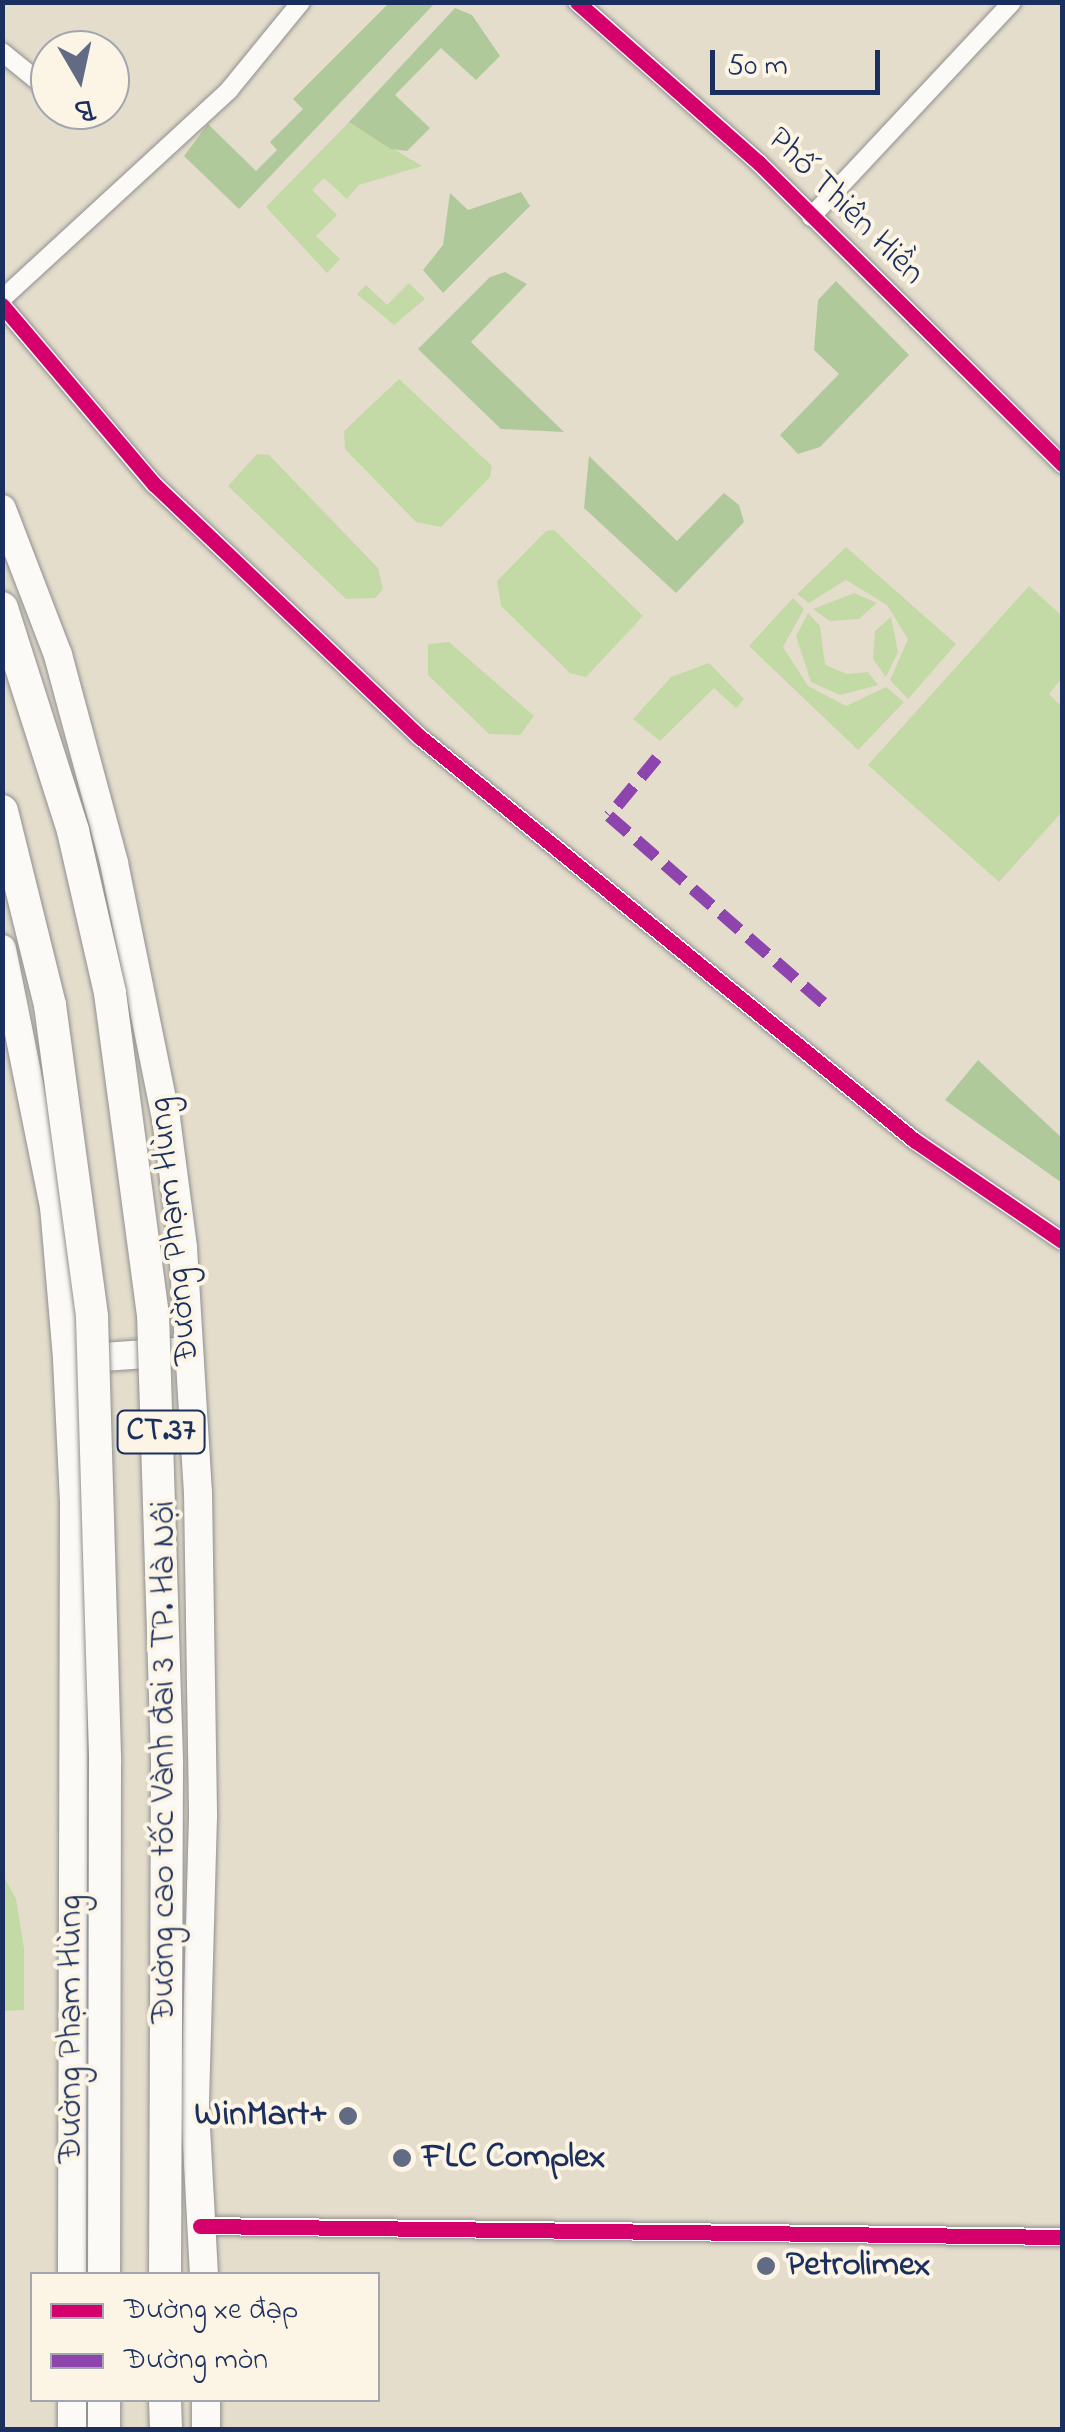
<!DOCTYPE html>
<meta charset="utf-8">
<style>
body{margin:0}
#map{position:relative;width:1065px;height:2432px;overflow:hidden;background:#e4ddcc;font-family:"Indie Flower",sans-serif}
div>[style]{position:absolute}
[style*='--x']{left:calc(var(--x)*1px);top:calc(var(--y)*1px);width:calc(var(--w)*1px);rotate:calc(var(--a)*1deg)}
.green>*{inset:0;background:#c4daa6}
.forest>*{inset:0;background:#b0c99b}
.roads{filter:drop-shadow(0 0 2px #908f8f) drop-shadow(0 0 2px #908f8f)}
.minor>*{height:18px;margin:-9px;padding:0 9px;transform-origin:9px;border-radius:9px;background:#fbfaf7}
.primary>*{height:28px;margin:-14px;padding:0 14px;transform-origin:14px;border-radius:14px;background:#fbfaf7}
.motorway>*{height:32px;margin:-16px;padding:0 16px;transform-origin:16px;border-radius:16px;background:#fbfaf7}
.bridges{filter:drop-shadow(0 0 2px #908f8f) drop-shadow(0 0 2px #908f8f)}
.motorway-bridge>*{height:32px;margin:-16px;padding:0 16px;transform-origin:16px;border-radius:16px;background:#fbfaf7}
.quiet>*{height:12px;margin-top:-6px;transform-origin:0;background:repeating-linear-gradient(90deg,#8e44ad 0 25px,transparent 0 37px)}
.cycleway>*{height:15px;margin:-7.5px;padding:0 7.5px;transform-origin:7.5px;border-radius:7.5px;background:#d6006c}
.dots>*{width:28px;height:28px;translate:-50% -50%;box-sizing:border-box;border:5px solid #fcf5e5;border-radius:50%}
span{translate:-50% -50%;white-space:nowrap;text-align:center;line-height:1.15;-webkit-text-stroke:8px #fcf5e5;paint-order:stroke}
.shield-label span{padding:2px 8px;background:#fcf5e5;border:2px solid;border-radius:8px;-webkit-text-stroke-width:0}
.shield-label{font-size:32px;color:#1b2f5e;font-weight:700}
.street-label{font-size:35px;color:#1b2f5e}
.poi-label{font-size:35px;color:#1b2f5e;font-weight:700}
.right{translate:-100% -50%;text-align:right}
.left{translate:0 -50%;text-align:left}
.frame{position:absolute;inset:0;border:5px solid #1b2f5e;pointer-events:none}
.legend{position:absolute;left:30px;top:2272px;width:350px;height:130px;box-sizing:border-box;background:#fcf5e5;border:2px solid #a2a6af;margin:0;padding:12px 18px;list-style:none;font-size:30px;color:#1b2f5e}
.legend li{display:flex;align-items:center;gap:20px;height:50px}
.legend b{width:50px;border:2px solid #a2a6af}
.north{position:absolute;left:30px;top:30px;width:100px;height:100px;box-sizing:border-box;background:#fcf5e5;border:2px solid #a2a6af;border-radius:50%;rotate:171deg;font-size:28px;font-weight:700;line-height:40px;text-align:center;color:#1b2f5e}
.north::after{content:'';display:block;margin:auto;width:35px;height:45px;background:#616c84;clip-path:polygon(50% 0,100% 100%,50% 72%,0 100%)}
.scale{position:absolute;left:710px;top:50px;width:170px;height:45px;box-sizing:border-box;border:5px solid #1b2f5e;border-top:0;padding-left:12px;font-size:30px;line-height:35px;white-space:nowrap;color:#1b2f5e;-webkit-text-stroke:8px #fcf5e5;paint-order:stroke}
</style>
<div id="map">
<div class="green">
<div style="clip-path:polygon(349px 122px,422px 166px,359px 185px,347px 199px,324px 178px,312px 190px,337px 215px,316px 236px,340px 259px,327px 273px,266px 207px)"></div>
<div style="clip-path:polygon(409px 283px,425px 299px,394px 325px,357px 294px,366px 285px,387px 305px)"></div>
<div style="clip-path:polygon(399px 379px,492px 466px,490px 477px,441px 527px,416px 522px,345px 449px,344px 431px)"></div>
<div style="clip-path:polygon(257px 454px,269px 455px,378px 568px,383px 589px,375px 598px,346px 599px,228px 486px)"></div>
<div style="clip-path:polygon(554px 530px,643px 616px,586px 677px,570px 673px,501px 606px,497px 581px,546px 531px)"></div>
<div style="clip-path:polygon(846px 547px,956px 644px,908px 699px,890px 680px,908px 639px,887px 605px,846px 580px,809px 603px,797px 594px)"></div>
<div style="clip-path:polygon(1029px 586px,1062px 616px,1062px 678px,1049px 694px,1062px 707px,1062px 812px,999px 882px,868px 765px)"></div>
<div style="clip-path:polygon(854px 593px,877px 603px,859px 619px,830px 621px,813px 609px)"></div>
<div style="clip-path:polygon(793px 598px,804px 609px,783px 647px,808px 686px,846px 706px,886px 687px,904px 702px,858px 750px,749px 646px)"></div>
<div style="clip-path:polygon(808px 613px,820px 626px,825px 665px,847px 674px,868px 672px,878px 685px,840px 695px,811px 682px,796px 636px)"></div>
<div style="clip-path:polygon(891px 617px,898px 652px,886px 677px,873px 659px,875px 631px)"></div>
<div style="clip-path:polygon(449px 642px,534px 716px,520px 735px,489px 734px,428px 675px,428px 644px)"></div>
<div style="clip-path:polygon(709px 663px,744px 699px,736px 708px,714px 688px,660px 741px,633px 719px,671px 677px)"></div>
<div style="clip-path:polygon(3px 1875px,16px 1899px,24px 1948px,24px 2010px,3px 2011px)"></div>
</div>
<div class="forest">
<div style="clip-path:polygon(389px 3px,435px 3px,239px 209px,184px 156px,208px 124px,256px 171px,277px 150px,270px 142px,303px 109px,293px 99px)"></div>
<div style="clip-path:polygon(455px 8px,472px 15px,500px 56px,476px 80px,441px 48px,395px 95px,430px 128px,407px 151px,391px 149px,349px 122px)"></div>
<div style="clip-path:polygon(521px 192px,530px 206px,443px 293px,423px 270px,443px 245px,450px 193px,468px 210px)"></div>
<div style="clip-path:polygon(505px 272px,527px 284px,471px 342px,564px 432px,501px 429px,418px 349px,490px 277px)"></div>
<div style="clip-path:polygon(836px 281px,909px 355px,820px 447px,798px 454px,780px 435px,839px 374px,814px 350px,818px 300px)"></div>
<div style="clip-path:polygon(589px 456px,677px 541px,724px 493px,739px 505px,744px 522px,676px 593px,584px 508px)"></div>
<div style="clip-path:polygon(978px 1060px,1062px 1138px,1062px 1183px,945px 1100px)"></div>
</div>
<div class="roads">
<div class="minor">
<div style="--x:577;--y:2;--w:242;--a:41.5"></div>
<div style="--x:758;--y:162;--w:429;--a:44.8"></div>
<div style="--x:2;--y:52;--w:62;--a:39.1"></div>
<div style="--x:811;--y:217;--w:294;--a:-46.9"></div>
<div style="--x:2;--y:299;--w:309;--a:-42.6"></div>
<div style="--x:229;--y:90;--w:114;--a:-50.7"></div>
<div style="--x:2;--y:305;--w:235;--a:49.7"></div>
<div style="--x:154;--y:484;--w:367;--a:43.6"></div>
<div style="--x:420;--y:737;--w:638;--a:39.21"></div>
<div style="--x:914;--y:1140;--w:179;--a:34.3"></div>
<div style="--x:200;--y:2226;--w:862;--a:0.73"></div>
</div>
<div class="primary">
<div style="--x:2;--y:509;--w:156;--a:69"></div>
<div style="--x:58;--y:655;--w:215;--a:74.9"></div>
<div style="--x:114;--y:863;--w:260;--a:78.5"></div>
<div style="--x:166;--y:1118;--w:131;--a:82.5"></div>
<div style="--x:183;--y:1248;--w:245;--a:86.5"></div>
<div style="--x:198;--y:1493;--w:323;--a:89.1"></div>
<div style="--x:203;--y:1816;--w:293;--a:91.6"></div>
<div style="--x:195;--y:2109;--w:165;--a:86.9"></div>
<div style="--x:2;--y:949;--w:262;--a:78.6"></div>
<div style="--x:54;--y:1206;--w:154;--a:85.1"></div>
<div style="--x:67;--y:1359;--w:143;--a:87.2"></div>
<div style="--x:74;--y:1502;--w:772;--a:90.15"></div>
<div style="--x:74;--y:1359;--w:101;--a:-4"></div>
<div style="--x:72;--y:2400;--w:30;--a:90"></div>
<div style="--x:206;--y:2430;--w:30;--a:-90"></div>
</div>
<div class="motorway">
<div style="--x:104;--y:2400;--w:30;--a:90"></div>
<div style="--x:165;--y:2400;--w:30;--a:88"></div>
</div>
</div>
<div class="bridges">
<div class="motorway-bridge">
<div style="--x:2;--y:608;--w:234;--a:72.3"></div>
<div style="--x:73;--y:831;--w:166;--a:77.1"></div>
<div style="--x:110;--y:993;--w:324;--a:82.4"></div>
<div style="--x:153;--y:1314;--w:449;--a:88.2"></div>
<div style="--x:167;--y:1763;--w:511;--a:90.22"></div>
<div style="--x:2;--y:811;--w:200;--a:76.1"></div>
<div style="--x:50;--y:1005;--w:315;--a:82.3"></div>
<div style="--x:92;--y:1317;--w:445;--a:88.3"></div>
<div style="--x:105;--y:1762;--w:512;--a:90.11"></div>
</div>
</div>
<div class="quiet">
<div style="--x:657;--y:758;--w:75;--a:129.6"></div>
<div style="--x:609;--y:816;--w:291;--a:41.1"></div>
</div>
<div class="cycleway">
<div style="--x:577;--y:2;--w:242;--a:41.5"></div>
<div style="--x:758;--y:162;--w:429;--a:44.8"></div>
<div style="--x:2;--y:305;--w:235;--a:49.7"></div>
<div style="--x:154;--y:484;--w:367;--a:43.6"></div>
<div style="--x:420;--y:737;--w:638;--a:39.21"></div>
<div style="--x:914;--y:1140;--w:179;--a:34.3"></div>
<div style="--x:200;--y:2226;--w:862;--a:0.73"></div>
</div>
<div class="dots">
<div style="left:348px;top:2116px;background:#616c84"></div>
<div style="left:402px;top:2158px;background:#616c84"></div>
<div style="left:766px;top:2266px;background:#616c84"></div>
</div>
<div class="shield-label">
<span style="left:161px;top:1432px">CT.37</span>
</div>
<div class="street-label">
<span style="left:845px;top:207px;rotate:45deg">Phố Thiên Hiền</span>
<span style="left:175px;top:1231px;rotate:-96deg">Đường Phạm Hùng</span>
<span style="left:165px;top:1762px;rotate:-90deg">Đường cao tốc Vành đai 3 TP. Hà Nội</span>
<span style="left:72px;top:2029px;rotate:-90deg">Đường Phạm Hùng</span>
</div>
<div class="poi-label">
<span class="right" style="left:328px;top:2116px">WinMart+</span>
<span class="left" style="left:422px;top:2158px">FLC Complex</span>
<span class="left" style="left:786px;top:2266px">Petrolimex</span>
</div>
<div class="frame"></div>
<ul class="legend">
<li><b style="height:12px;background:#d6006c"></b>Đường xe đạp</li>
<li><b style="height:12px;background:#8e44ad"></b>Đường mòn</li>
</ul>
<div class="north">B</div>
<div class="scale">50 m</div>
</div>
